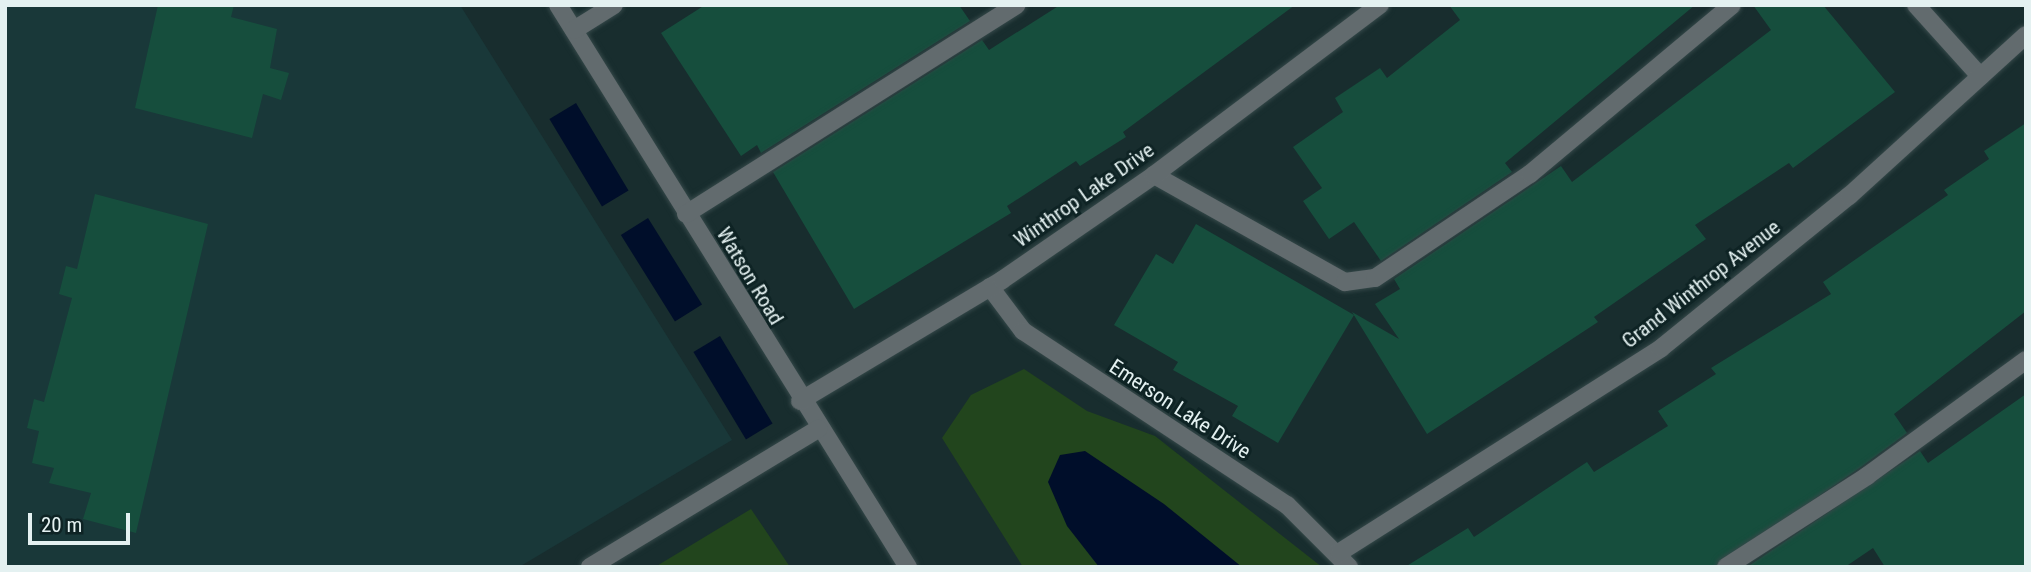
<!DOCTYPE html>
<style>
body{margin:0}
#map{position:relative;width:2031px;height:572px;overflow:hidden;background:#182d2e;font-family:"Roboto Condensed",sans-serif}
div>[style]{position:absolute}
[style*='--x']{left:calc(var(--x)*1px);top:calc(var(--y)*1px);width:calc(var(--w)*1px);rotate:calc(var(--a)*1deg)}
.built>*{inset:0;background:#193839}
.green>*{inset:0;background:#22451d}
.water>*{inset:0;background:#000e2a;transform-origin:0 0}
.building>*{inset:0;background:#164e3d}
.roads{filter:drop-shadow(0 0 2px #354849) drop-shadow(0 0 2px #354849)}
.minor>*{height:18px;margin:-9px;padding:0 9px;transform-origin:9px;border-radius:9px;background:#626b6e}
span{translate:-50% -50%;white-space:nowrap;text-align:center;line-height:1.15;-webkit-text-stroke:6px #0e2324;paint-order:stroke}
.street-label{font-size:21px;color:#e4f1f1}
.frame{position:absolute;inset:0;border:7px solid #e4f1f1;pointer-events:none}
.scale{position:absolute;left:28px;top:513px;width:102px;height:32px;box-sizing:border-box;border:4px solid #e4f1f1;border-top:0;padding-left:9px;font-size:21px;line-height:24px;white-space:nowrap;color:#e4f1f1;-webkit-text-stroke:5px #0e2324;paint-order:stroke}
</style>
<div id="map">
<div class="built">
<div style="clip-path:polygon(5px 5px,460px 5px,732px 440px,519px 567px,5px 567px)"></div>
</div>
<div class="green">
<div style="clip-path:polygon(1024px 369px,1087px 411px,1155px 436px,1322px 567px,1023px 567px,942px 438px,971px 395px)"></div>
<div style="clip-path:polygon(751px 509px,790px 567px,655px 567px)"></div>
</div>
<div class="water">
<div style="left:576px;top:103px;width:102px;height:31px;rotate:59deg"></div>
<div style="left:648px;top:218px;width:102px;height:32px;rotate:58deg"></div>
<div style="left:720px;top:336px;width:102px;height:31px;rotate:59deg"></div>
<div style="clip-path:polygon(1085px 451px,1164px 504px,1242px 567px,1099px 567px,1067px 526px,1048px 482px,1060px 455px)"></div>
</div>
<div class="building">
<div style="clip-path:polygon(158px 5px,234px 5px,231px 17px,277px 29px,270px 68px,289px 73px,281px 100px,263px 94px,252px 138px,135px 108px)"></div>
<div style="clip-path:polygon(705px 5px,959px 5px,970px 21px,761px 153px,757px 145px,741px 156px,661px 33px)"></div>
<div style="clip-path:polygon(1060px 5px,1295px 5px,1123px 132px,1126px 137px,1080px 166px,1076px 161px,1007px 206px,1011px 213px,854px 309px,773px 172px,982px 40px,989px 50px)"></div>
<div style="clip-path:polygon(1449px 5px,1695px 5px,1505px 163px,1512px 172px,1381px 261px,1354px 222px,1329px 239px,1303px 201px,1322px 188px,1293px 147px,1343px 112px,1335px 98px,1380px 68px,1387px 78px,1460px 20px)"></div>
<div style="clip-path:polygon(1753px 5px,1823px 5px,1895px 92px,1793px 168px,1789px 163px,1695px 225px,1706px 239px,1594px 317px,1598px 322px,1427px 434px,1352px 312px,1399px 339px,1375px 304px,1400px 289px,1394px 279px,1561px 166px,1572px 182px,1771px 30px)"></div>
<div style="clip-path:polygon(2026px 123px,2026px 311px,1894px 414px,1907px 433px,1861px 467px,1715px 567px,1405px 567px,1468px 528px,1474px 537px,1587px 462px,1594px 472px,1668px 426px,1658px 411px,1716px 374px,1711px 368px,1831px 294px,1823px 282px,1948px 195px,1944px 190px,1989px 159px,1984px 151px)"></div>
<div style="clip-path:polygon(95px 194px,208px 224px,136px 533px,83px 519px,91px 493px,49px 483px,54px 468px,32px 463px,39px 431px,27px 428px,34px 399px,44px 402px,72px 298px,59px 294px,66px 266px,77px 269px)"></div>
<div style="clip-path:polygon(1196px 224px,1354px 315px,1278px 443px,1232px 416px,1238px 406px,1173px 370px,1178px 362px,1114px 325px,1156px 254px,1173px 264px)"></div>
<div style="clip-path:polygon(2026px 394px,2026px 567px,1885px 567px,1873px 548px,1845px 567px,1747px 567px,1920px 451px,1928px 463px)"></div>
</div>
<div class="roads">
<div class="minor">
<div style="--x:558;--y:5;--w:662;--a:58.09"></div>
<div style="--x:1916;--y:5;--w:96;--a:48"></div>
<div style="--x:574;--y:30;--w:47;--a:-32"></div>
<div style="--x:1154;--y:175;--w:219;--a:29.3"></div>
<div style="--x:1345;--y:282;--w:30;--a:-8"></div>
<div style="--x:1375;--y:278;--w:187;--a:-33.9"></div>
<div style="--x:1530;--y:174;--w:263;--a:-39.9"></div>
<div style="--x:686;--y:214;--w:391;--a:-32.3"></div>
<div style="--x:990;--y:287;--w:55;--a:53.1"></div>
<div style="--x:1023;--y:331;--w:316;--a:33.4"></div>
<div style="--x:1287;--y:505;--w:88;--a:45"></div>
<div style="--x:800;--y:401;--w:235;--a:-30.9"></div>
<div style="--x:1002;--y:280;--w:185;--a:-34.6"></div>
<div style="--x:1154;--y:175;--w:283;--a:-37"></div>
<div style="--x:1340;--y:552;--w:380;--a:-32.4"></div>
<div style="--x:1661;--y:348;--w:242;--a:-39"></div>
<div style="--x:1849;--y:196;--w:239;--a:-42.3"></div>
<div style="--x:590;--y:567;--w:267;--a:-31.2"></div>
<div style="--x:1726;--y:567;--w:168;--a:-32.8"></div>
<div style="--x:1867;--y:476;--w:197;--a:-36.1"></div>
</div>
</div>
<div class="street-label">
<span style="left:1084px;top:195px;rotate:-35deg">Winthrop Lake Drive</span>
<span style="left:750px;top:276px;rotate:59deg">Watson Road</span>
<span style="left:1701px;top:284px;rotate:-38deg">Grand Winthrop Avenue</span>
<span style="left:1180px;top:409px;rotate:33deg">Emerson Lake Drive</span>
</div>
<div class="frame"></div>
<div class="scale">20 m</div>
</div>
